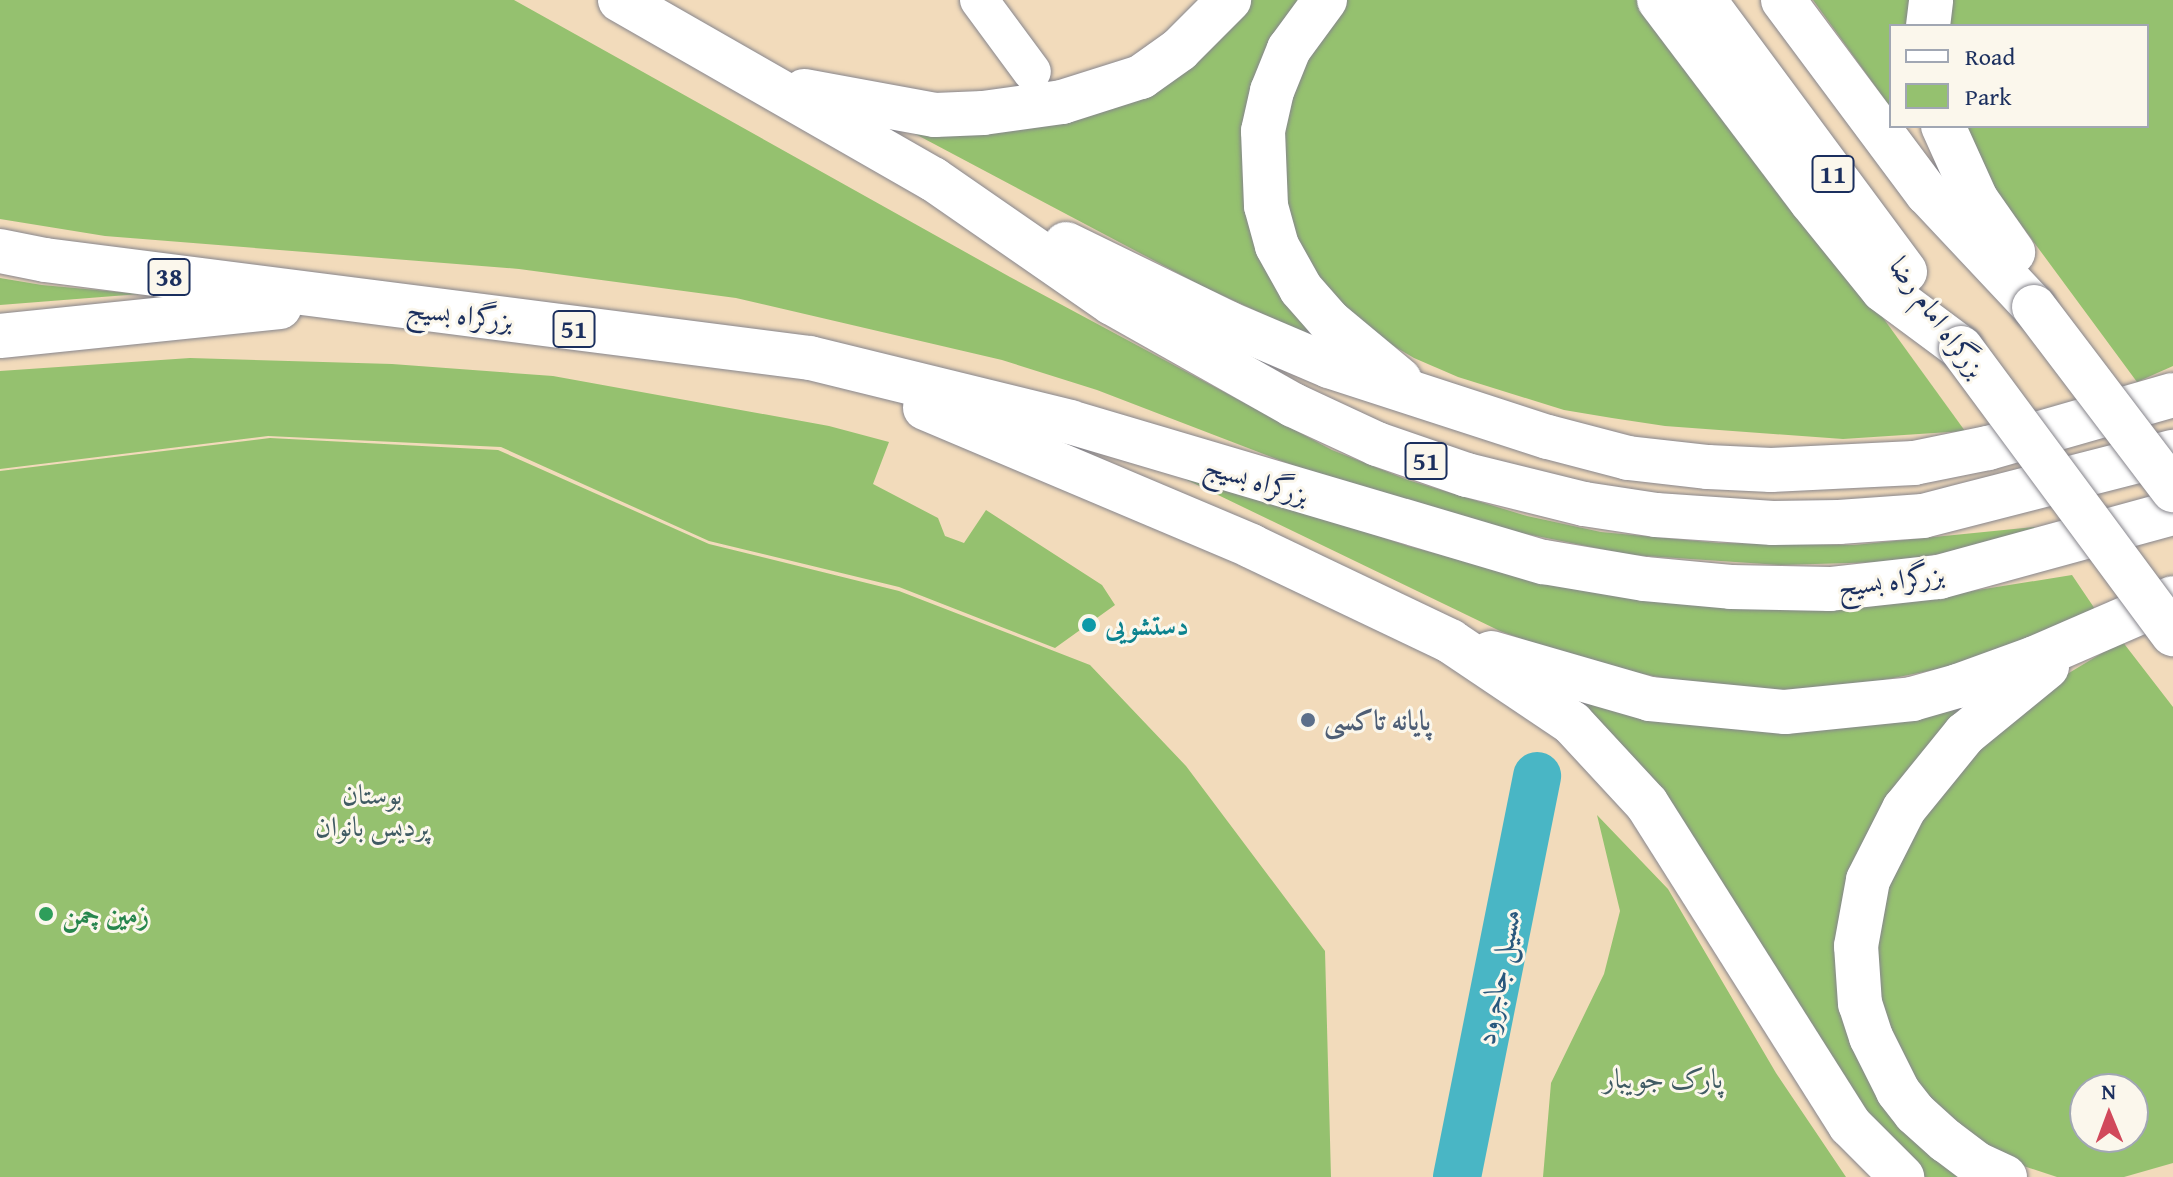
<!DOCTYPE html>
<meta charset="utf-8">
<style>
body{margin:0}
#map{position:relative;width:2173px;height:1177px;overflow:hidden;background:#f2dbbb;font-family:"Gentium Book Plus",Amiri,serif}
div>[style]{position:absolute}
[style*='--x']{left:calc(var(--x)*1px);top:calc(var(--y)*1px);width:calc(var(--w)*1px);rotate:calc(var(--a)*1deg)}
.green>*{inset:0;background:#95c16f}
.river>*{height:48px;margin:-24px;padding:0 24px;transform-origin:24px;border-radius:24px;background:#49b6c5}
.roads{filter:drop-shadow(0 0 2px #86858c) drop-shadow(0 0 2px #86858c)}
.minor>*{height:38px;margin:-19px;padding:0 19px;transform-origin:19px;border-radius:19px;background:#fff}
.highway>*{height:44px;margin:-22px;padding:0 22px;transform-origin:22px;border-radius:22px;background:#fff}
.bridges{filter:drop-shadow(0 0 2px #86858c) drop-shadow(0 0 2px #86858c)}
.highway-bridge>*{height:44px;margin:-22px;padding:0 22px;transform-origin:22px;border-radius:22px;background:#fff}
.dots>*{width:22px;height:22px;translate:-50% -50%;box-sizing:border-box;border:4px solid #fbf7ec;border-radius:50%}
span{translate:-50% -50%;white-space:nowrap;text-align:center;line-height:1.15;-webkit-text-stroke:6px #fbf7ec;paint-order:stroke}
.shield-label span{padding:2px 6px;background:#fbf7ec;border:2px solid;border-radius:6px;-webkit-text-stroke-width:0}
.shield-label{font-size:26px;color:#1b2f5e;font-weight:700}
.street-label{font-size:28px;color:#1b2f5e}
.culture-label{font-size:28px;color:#0d838f;font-weight:700}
.left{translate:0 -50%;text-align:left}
.service-label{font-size:28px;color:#4e5e75;font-weight:700}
.park-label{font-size:28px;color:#405b63}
.leisure-label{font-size:28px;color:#27864d;font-weight:700}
.water-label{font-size:30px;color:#29587d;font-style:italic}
.legend{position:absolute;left:1889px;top:24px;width:260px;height:104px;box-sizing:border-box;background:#fbf7ec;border:2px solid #a1a7b3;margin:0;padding:10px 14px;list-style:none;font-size:24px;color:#1b2f5e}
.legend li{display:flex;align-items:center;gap:16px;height:40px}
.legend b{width:40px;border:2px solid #a1a7b3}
.north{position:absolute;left:2069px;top:1073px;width:80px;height:80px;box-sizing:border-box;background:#fbf7ec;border:2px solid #a1a7b3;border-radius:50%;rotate:359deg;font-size:22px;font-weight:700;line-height:32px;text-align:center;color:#1b2f5e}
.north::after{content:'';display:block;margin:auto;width:28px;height:36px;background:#d1495b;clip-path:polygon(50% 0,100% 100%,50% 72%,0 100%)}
</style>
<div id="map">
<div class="green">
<div style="clip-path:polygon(0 0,514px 0,1010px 277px,1332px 450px,1408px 480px,1527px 516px,1601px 532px,1719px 543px,1854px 545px,2034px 527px,2044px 539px,1883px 562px,1781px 565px,1631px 555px,1501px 529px,1300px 468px,1097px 390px,1002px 360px,736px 298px,519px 269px,105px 236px,0 219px)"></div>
<div style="clip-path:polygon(1248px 0,1312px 0,1249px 125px,1347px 353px,1202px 286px,887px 119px,1024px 122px)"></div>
<div style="clip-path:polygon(1347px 0,1637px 0,1881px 315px,1965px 431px,1843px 439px,1665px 426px,1612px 418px,1564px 410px,1458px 377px,1414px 358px,1358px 325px,1337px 310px,1277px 208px,1285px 90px,1338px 7px)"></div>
<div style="clip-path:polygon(1813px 0,1918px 0,1914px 26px,1891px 26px,1891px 108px)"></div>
<div style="clip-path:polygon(1944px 0,2173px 0,2173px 366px,2137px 382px,1974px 161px,1956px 126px,2147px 126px,2147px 26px,1942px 26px)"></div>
<div style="clip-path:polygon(0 278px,42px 285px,140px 294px,0 305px)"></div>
<div style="clip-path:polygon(190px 358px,392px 364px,553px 376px,829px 426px,889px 442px,873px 484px,938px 518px,945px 536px,964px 543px,986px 510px,1102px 585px,1115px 605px,1055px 648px,899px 587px,709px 541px,501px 447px,268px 436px,0 469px,0 371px)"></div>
<div style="clip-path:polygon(270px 438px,498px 450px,709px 544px,899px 591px,1090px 665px,1186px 766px,1325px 951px,1331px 1177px,0 1177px,0 471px)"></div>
<div style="clip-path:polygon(1131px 453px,1408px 546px,1546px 583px,1903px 602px,2072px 575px,2097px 612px,1953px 666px,1864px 684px,1776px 691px,1675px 680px,1593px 665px,1500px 631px)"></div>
<div style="clip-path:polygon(evenodd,2122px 641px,2173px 707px,2173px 1163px,2124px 1177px,2057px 1177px,1987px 1154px,1893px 1064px,1869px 930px,1927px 798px,2049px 685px,2122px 641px,2085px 1089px,2133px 1089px,2133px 1137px,2085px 1137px,2085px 1089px)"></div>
<div style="clip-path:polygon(1546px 685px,1669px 721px,1724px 728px,1797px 731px,1996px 692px,1842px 960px,1976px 1177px,1925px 1177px,1881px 1140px)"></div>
<div style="clip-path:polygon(1597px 815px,1668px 889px,1776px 1073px,1846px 1177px,1543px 1177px,1551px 1083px,1604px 974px,1620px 911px)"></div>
</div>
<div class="river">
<div style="--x:1457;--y:1177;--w:409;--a:-78.7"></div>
</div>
<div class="roads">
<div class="minor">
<div style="--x:979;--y:0;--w:89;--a:53.6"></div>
</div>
<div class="highway">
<div style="--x:620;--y:0;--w:361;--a:29.8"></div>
<div style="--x:933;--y:179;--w:218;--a:34.7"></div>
<div style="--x:1112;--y:303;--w:208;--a:29.4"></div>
<div style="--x:1293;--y:405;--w:93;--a:24.9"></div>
<div style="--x:1377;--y:444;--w:95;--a:19"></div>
<div style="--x:1467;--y:475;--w:121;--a:13.9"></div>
<div style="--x:1584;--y:504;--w:73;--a:8.7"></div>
<div style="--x:1656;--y:515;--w:117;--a:3.9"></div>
<div style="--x:1773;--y:523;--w:66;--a:-0.9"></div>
<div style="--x:1839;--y:522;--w:84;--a:-4.1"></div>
<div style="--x:1923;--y:516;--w:258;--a:-14.4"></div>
<div style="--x:1325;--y:0;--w:61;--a:126.3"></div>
<div style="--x:1289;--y:49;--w:45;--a:112"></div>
<div style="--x:1272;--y:91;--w:41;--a:102.7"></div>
<div style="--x:1263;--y:131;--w:75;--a:87.7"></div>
<div style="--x:1266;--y:206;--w:41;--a:74.6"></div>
<div style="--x:1277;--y:246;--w:49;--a:60.8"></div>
<div style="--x:1301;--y:289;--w:43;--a:48.8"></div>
<div style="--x:1329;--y:321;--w:92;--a:39.7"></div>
<div style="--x:1659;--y:0;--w:252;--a:52.9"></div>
<div style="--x:1811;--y:201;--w:114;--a:51"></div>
<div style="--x:1883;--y:290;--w:97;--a:36.6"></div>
<div style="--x:1704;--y:0;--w:338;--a:53.5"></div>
<div style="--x:1783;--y:0;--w:241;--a:53.3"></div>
<div style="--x:1927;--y:193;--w:156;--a:46.8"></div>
<div style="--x:1928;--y:26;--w:26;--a:-83"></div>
<div style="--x:804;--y:91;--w:133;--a:10.4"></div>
<div style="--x:935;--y:115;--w:48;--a:-2.4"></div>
<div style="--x:983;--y:113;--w:80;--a:-7.9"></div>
<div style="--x:1062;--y:102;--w:83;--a:-17.6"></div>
<div style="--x:1141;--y:77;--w:47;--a:-35.4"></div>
<div style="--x:1179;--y:50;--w:71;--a:-45"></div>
<div style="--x:1943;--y:126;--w:80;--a:65.7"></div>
<div style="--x:1976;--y:199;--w:65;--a:55.1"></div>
<div style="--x:1066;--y:244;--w:180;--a:26"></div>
<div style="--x:1228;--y:323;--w:110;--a:23.1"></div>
<div style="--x:1329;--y:366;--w:230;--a:18"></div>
<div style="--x:1548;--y:437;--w:83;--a:14.7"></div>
<div style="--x:1628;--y:458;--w:81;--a:6.4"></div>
<div style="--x:1708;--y:467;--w:63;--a:2.7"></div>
<div style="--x:1771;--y:470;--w:143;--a:-2.8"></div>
<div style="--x:1914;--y:463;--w:76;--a:-11.5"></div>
<div style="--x:1988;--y:448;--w:192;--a:-16"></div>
<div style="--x:0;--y:251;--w:46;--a:11.3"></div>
<div style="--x:45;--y:260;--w:771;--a:7.3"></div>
<div style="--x:810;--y:358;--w:268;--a:13.8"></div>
<div style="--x:1070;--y:422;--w:494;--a:16.5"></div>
<div style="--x:1544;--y:562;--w:102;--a:9.6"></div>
<div style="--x:1645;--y:579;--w:86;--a:5.3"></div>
<div style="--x:1731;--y:587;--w:99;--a:1.2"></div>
<div style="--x:1830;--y:589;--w:110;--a:-6.3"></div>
<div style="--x:1939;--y:577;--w:243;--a:-15.3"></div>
<div style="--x:0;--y:336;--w:281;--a:-5.9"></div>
<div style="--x:925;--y:408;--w:354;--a:22.9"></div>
<div style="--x:1251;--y:546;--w:221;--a:25.5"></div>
<div style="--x:1450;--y:641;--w:147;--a:33.9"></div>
<div style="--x:1572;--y:723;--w:110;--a:47.2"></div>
<div style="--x:1647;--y:804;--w:380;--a:57.7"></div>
<div style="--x:1850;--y:1125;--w:74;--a:45"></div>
<div style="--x:1491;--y:653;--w:166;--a:16.1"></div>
<div style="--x:1650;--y:699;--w:136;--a:5.5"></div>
<div style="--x:1785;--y:712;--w:128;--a:-5.8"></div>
<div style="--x:1912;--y:699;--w:48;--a:-15.8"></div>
<div style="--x:1958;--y:686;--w:82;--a:-20"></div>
<div style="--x:2035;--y:658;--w:150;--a:-23.5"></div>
<div style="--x:2005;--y:1177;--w:31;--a:-155"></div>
<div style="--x:1977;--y:1164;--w:39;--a:-143"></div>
<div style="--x:1946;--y:1141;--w:42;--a:-137.9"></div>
<div style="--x:1915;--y:1113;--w:28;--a:-128"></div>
<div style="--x:1898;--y:1091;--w:60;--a:-116.6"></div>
<div style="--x:1871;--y:1037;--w:35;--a:-108"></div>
<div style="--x:1860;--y:1004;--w:58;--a:-93.9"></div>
<div style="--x:1856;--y:946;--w:67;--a:-79.7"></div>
<div style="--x:1868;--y:880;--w:80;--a:-63.1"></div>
<div style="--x:1904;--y:809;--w:97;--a:-50.9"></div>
<div style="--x:1965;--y:734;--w:106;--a:-39.3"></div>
</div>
</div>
<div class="bridges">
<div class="highway-bridge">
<div style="--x:2034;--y:307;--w:230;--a:52.8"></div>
<div style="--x:1961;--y:348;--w:356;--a:53.5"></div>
</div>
</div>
<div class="dots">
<div style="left:1089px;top:625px;background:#0f9aa8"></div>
<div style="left:1308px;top:720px;background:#5c6f8a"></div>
<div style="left:46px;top:914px;background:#2e9e5b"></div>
</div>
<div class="shield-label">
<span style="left:1833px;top:174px">11</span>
<span style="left:169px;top:277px">38</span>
<span style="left:574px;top:329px">51</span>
<span style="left:1426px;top:461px">51</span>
</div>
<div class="street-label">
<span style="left:460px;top:314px;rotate:7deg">بزرگراه بسیج</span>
<span style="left:1938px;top:317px;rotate:54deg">بزرگراه امام رضا</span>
<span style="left:1257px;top:480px;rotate:17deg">بزرگراه بسیج</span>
<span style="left:1891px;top:580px;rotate:-7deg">بزرگراه بسیج</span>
</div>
<div class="culture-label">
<span class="left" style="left:1105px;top:625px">دستشویی</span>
</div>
<div class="service-label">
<span class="left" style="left:1324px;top:720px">پایانه تاکسی</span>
</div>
<div class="park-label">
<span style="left:372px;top:810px">بوستان<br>پردیس بانوان</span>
<span style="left:1663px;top:1078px">پارک جویبار</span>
</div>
<div class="leisure-label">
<span class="left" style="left:62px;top:914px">زمین چمن</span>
</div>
<div class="water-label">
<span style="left:1497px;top:976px;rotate:-79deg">مسیل جاجرود</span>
</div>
<ul class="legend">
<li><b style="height:10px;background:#fff"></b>Road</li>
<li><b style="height:22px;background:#95c16f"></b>Park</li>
</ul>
<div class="north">N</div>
</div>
